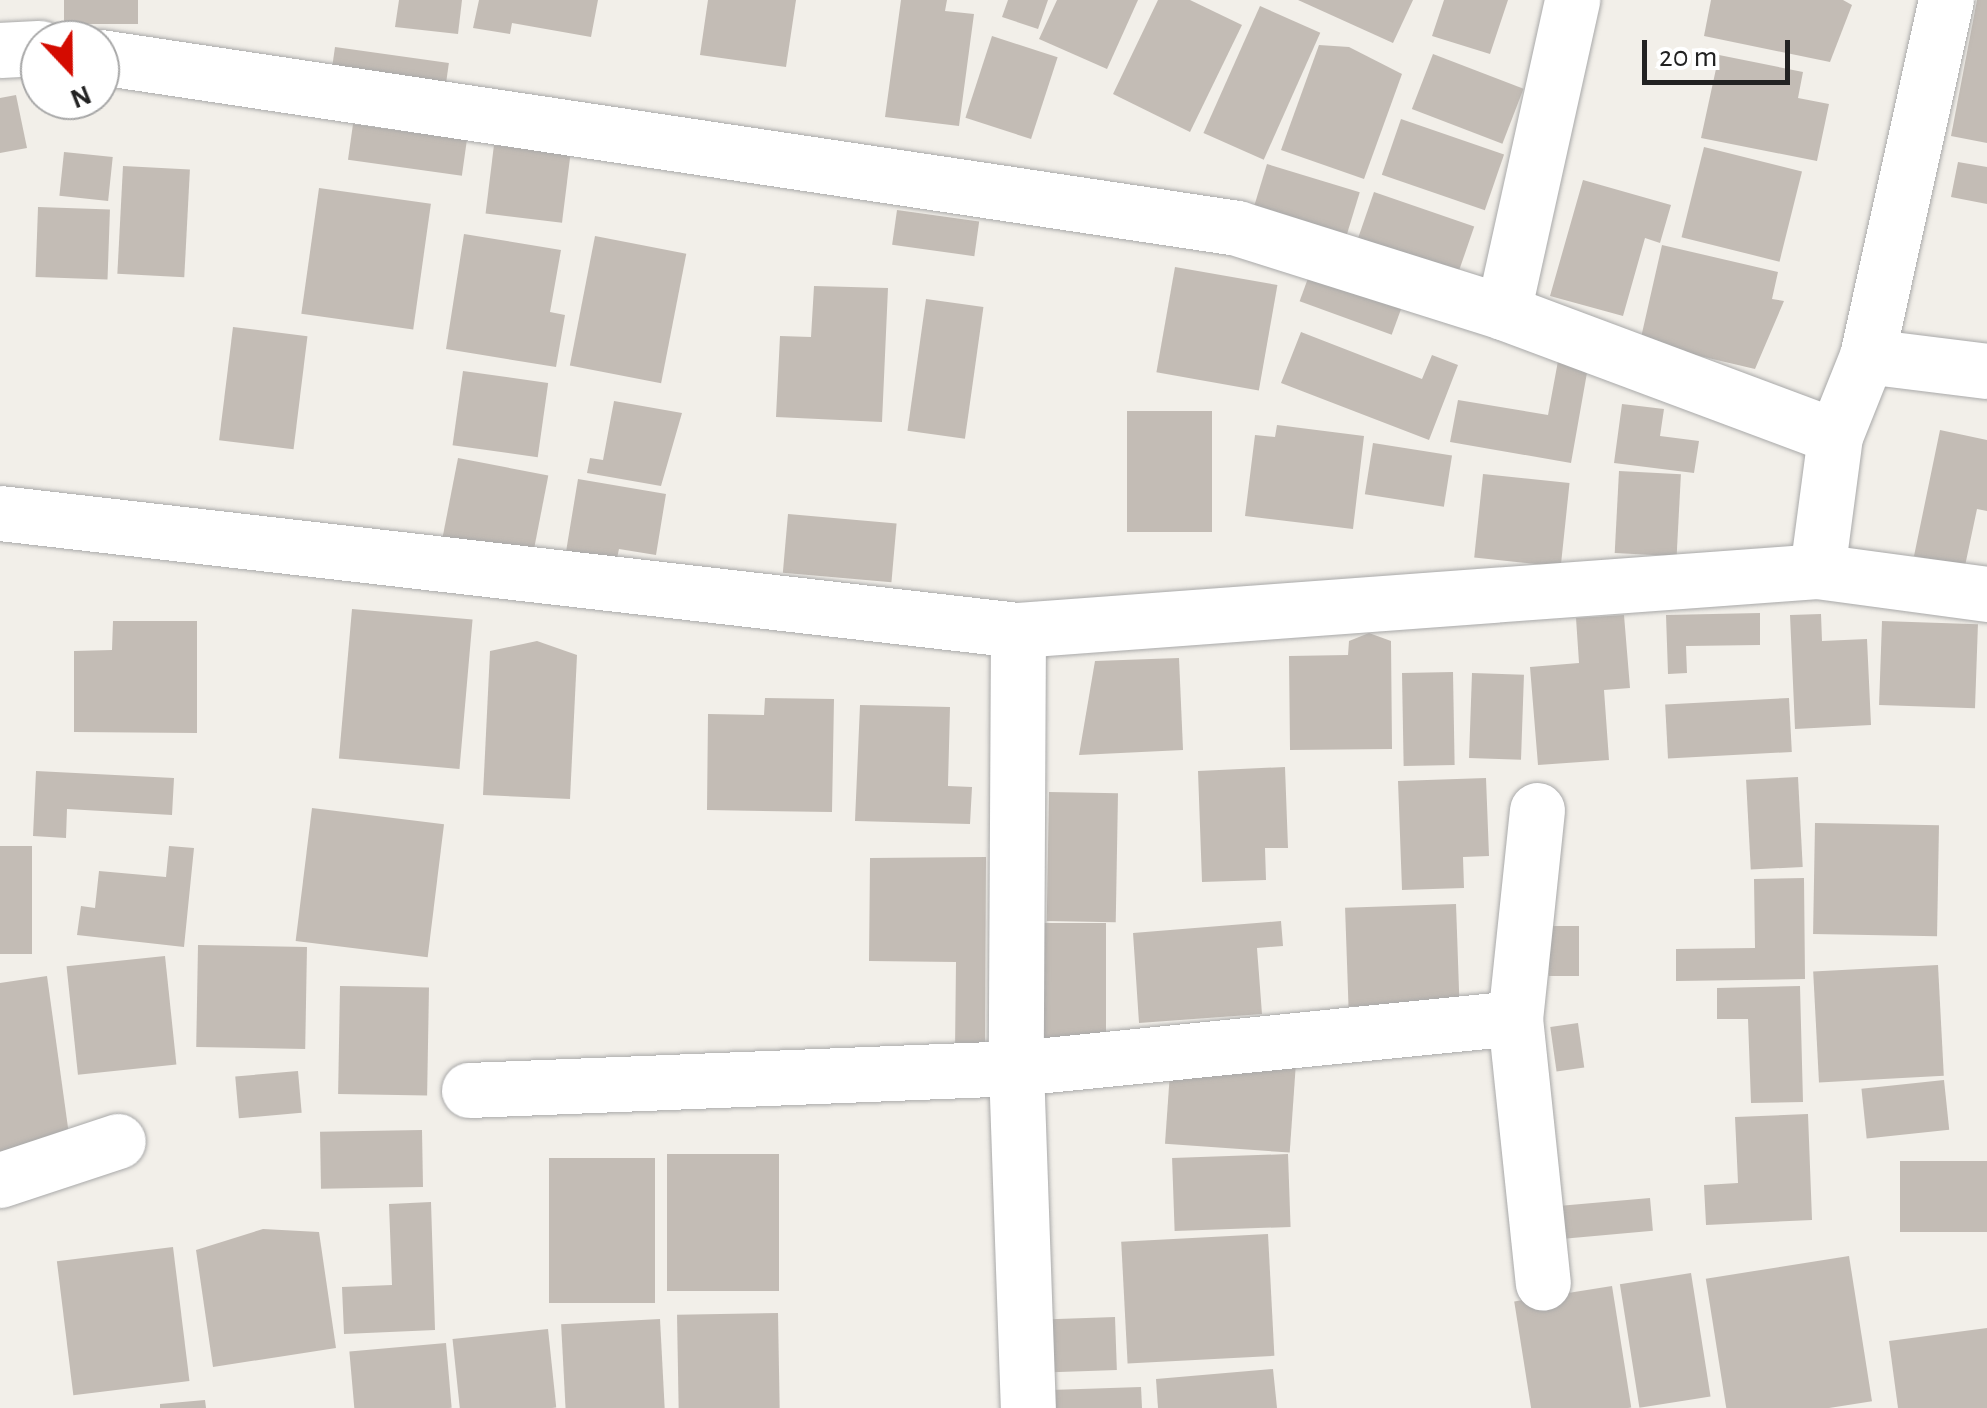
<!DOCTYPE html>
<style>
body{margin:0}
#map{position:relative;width:1987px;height:1408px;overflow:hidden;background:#f2efe9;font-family:"Alegreya Sans",sans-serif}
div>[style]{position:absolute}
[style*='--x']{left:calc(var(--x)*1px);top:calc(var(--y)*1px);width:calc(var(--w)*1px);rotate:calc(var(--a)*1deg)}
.building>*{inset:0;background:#c3bcb5;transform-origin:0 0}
.roads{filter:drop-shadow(0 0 2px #a9a9a9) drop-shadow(0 0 2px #a9a9a9)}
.minor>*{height:55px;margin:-27.5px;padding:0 27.5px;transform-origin:27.5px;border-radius:27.5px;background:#fff}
span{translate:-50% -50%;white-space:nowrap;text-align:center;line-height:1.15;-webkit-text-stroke:9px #fff;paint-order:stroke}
.north{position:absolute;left:20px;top:20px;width:100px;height:100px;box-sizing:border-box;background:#fff;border:2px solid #a7a7a7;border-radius:50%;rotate:158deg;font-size:28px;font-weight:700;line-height:40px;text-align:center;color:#222}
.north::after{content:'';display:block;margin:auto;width:35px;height:45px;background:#d40b00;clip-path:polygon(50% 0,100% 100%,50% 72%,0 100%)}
.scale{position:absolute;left:1642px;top:40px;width:148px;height:45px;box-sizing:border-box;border:5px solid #222;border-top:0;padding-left:12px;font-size:30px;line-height:35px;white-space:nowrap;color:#222;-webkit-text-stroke:8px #fff;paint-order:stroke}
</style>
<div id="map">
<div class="building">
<div style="left:64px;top:0;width:74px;height:24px"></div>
<div style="clip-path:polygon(399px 0,462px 0,458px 34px,395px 27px)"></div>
<div style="clip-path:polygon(479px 0,598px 0,591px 37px,512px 23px,510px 34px,473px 28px)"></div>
<div style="clip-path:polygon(708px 0,796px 0,786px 67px,700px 55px)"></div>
<div style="clip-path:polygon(901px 0,947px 0,945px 11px,974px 14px,959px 126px,885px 117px)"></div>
<div style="clip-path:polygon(1008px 0,1048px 0,1038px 29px,1002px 17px)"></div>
<div style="clip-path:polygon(1057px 0,1138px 0,1107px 69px,1039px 39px)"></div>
<div style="clip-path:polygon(1158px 0,1190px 0,1242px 25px,1190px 132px,1113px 94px)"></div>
<div style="clip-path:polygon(1298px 0,1413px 0,1393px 43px)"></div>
<div style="clip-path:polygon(1444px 0,1508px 0,1490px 54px,1432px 36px)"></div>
<div style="clip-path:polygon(1711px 0,1843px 0,1852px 5px,1830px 62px,1704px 36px)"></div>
<div style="clip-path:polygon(1977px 0,1987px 0,1987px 143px,1951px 136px)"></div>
<div style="left:1260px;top:6px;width:66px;height:139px;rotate:24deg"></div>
<div style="left:992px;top:36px;width:69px;height:86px;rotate:18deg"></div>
<div style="clip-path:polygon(1319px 45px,1349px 47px,1402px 74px,1364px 179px,1281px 150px)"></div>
<div style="left:335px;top:47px;width:115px;height:41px;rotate:8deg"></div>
<div style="left:1433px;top:54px;width:97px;height:59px;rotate:21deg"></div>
<div style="clip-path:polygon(1719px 55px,1803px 72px,1798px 98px,1829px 104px,1817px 161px,1701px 138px)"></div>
<div style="clip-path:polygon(16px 95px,27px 148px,0 153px,0 98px)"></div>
<div style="left:1401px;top:119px;width:109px;height:59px;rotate:19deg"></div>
<div style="left:353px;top:124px;width:115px;height:36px;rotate:8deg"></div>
<div style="left:494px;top:145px;width:77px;height:69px;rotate:7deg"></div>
<div style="left:1704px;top:147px;width:101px;height:93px;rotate:14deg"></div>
<div style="left:64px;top:152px;width:49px;height:44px;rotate:6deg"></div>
<div style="clip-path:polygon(1958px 162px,1987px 167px,1987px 204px,1951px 197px)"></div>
<div style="left:1267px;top:164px;width:97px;height:52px;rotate:17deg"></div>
<div style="left:123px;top:166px;width:67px;height:108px;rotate:3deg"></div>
<div style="clip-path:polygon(1583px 180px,1671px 205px,1660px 243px,1645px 238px,1623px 316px,1550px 296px)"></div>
<div style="left:319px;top:188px;width:113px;height:127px;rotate:8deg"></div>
<div style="left:1374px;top:192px;width:106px;height:53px;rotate:19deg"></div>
<div style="left:38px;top:207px;width:72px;height:70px;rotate:2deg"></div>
<div style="left:897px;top:210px;width:83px;height:35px;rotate:8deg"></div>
<div style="clip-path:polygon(464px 234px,561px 250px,550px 312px,565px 315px,556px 367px,446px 349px)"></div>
<div style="left:595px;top:236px;width:93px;height:132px;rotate:11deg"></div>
<div style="clip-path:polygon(1662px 245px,1778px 272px,1772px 299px,1784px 301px,1755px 369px,1640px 342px)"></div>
<div style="left:1315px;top:259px;width:98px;height:45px;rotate:20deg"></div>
<div style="left:1175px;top:267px;width:104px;height:107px;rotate:10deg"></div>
<div style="clip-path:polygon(814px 286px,888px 288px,882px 422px,776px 417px,780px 336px,811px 337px)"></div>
<div style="left:926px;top:299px;width:58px;height:133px;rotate:8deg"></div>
<div style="left:233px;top:327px;width:75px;height:114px;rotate:7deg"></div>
<div style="clip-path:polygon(1301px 332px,1422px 379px,1432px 355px,1458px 365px,1429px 440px,1281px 383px)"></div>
<div style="clip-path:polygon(1558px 361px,1588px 367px,1571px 463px,1450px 442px,1458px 400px,1548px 415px)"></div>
<div style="left:463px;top:371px;width:86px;height:75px;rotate:8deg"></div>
<div style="clip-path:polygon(614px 401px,682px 413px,661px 486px,587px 473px,590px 458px,603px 460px)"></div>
<div style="clip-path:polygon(1622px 404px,1664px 409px,1660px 436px,1699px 441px,1694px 473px,1614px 463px)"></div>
<div style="left:1212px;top:411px;width:121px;height:85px;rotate:90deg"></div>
<div style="clip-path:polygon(1277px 425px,1364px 436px,1353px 529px,1245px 516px,1255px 435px,1275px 437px)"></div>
<div style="clip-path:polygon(1940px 430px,1987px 440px,1987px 511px,1977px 509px,1965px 566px,1914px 556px)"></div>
<div style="left:1373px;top:443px;width:80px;height:52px;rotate:9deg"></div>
<div style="left:458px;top:458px;width:92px;height:82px;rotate:11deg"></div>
<div style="left:1619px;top:471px;width:62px;height:82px;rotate:3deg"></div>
<div style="left:1483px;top:474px;width:87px;height:84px;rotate:6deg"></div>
<div style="clip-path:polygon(578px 479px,666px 494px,656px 555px,619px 549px,614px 572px,564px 564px)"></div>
<div style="left:788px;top:514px;width:109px;height:59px;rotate:5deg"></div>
<div style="left:352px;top:609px;width:121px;height:150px;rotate:5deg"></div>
<div style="clip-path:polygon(1760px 613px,1760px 645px,1686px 646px,1687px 673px,1668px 674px,1666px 615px)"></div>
<div style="clip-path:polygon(1821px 614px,1822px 641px,1867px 639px,1871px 725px,1795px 729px,1790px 615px)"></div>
<div style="clip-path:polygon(1624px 615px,1630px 688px,1604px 690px,1609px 760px,1538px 765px,1530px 667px,1579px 663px,1576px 618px)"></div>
<div style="clip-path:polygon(113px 621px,197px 621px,197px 733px,74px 732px,74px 651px,112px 650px)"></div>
<div style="left:1882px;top:621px;width:96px;height:84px;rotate:2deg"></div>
<div style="clip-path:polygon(1369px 633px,1391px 641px,1392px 749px,1290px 750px,1289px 656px,1348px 655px,1349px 641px)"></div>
<div style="clip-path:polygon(537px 641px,577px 655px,570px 799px,483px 795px,490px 651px)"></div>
<div style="clip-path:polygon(1179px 658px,1183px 750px,1079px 755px,1095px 661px)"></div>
<div style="left:1453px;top:672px;width:93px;height:51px;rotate:89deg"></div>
<div style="left:1472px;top:673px;width:52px;height:85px;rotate:2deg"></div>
<div style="clip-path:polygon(765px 698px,834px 699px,832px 812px,707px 810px,708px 714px,764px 715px)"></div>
<div style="left:1789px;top:698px;width:54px;height:124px;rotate:87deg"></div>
<div style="clip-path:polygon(860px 705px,950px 707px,948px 786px,972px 787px,970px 824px,855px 821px)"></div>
<div style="clip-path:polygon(1285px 767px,1288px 848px,1265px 848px,1266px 880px,1202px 882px,1198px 771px)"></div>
<div style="clip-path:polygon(36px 771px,174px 778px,172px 815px,67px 809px,66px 838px,33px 836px)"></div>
<div style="left:1798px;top:777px;width:90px;height:52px;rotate:87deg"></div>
<div style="clip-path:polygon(1486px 778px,1489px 856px,1463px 857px,1464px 888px,1402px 890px,1398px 781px)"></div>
<div style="left:1049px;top:792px;width:69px;height:129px;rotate:1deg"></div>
<div style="left:312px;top:808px;width:133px;height:134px;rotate:7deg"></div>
<div style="left:1815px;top:823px;width:124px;height:111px;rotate:1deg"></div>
<div style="left:0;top:846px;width:32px;height:108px"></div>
<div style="clip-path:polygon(169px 846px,194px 848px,184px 947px,77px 935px,81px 906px,95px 908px,99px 871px,166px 877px)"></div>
<div style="clip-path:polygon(986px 857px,985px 1050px,955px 1050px,956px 962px,869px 961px,870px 858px)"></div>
<div style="clip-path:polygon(1804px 878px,1805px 979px,1676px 981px,1676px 949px,1755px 948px,1754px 879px)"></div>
<div style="left:1456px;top:904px;width:99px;height:111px;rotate:88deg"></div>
<div style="clip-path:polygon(1281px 921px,1283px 946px,1257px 948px,1262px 1014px,1139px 1023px,1133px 933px)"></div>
<div style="left:1106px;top:923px;width:119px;height:74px;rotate:90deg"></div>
<div style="left:1549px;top:926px;width:30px;height:50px"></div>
<div style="left:198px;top:945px;width:109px;height:102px;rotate:1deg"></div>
<div style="left:165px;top:956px;width:109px;height:99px;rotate:84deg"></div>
<div style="left:1938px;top:965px;width:111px;height:125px;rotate:87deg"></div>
<div style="clip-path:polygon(47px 976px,70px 1142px,0 1152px,0 983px)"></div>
<div style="left:340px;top:986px;width:89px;height:108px;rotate:1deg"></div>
<div style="clip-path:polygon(1800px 986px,1803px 1102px,1751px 1103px,1748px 1019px,1717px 1019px,1717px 988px)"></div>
<div style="left:1578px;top:1023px;width:45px;height:28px;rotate:82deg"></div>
<div style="left:1171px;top:1058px;width:125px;height:86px;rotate:4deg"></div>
<div style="left:298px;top:1071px;width:42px;height:63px;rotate:85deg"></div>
<div style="left:1944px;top:1080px;width:50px;height:83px;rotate:84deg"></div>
<div style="clip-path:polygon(1808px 1114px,1812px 1220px,1706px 1225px,1704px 1185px,1738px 1183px,1735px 1117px)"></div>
<div style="left:422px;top:1130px;width:57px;height:102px;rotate:89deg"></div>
<div style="left:779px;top:1154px;width:137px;height:112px;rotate:90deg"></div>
<div style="left:1288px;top:1154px;width:73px;height:116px;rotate:88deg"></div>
<div style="left:549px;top:1158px;width:106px;height:145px"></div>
<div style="left:1987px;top:1161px;width:71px;height:87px;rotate:90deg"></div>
<div style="left:1650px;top:1198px;width:33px;height:92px;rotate:85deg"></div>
<div style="clip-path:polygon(431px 1202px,435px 1330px,344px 1334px,342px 1287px,392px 1285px,389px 1204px)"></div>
<div style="clip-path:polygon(263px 1229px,319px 1232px,336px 1348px,213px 1367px,196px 1250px)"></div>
<div style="left:1268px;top:1234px;width:122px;height:147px;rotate:87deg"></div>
<div style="left:173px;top:1247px;width:135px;height:117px;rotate:83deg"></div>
<div style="left:1849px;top:1256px;width:147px;height:145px;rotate:81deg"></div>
<div style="left:1691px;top:1273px;width:125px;height:72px;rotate:81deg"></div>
<div style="left:1612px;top:1286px;width:123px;height:99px;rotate:81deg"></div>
<div style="left:778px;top:1313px;width:95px;height:101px;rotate:89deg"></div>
<div style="left:1115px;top:1317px;width:53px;height:72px;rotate:88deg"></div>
<div style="left:660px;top:1319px;width:89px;height:99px;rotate:87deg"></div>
<div style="clip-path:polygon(1987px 1328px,1987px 1408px,1898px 1408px,1889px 1341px)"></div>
<div style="left:548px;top:1329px;width:79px;height:96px;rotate:84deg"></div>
<div style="left:446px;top:1343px;width:65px;height:97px;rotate:85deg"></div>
<div style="clip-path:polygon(1273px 1369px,1277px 1408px,1158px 1408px,1156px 1379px)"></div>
<div style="clip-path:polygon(1141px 1387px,1142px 1408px,1051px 1408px,1050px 1390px)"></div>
<div style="clip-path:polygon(205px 1400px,206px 1408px,160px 1408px,160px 1404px)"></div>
</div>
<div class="roads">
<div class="minor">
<div style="--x:0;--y:50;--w:40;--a:-2.9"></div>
<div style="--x:100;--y:57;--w:1150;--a:8.55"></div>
<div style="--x:1237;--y:228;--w:279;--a:17.5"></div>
<div style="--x:1503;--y:312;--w:354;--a:20.5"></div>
<div style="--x:1503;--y:312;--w:320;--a:-77.5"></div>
<div style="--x:1867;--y:356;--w:121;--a:7.1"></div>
<div style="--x:0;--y:513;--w:1025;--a:6.56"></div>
<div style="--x:1018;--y:630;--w:801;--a:-4.22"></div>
<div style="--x:1817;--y:571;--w:172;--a:7.7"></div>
<div style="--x:1817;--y:571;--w:136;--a:-82.4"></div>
<div style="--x:1835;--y:436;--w:86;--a:-68.2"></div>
<div style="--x:1867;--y:356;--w:365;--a:-77.5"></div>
<div style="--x:1018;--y:630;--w:438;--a:90.3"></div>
<div style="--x:1016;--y:1068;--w:340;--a:88"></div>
<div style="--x:1537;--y:810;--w:209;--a:96"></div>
<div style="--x:1515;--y:1018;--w:266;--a:84"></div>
<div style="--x:469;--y:1090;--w:547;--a:-2.3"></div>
<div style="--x:1016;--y:1068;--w:501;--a:-5.72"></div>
<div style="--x:0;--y:1180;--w:124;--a:-18.3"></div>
</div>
</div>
<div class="north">N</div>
<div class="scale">20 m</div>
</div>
